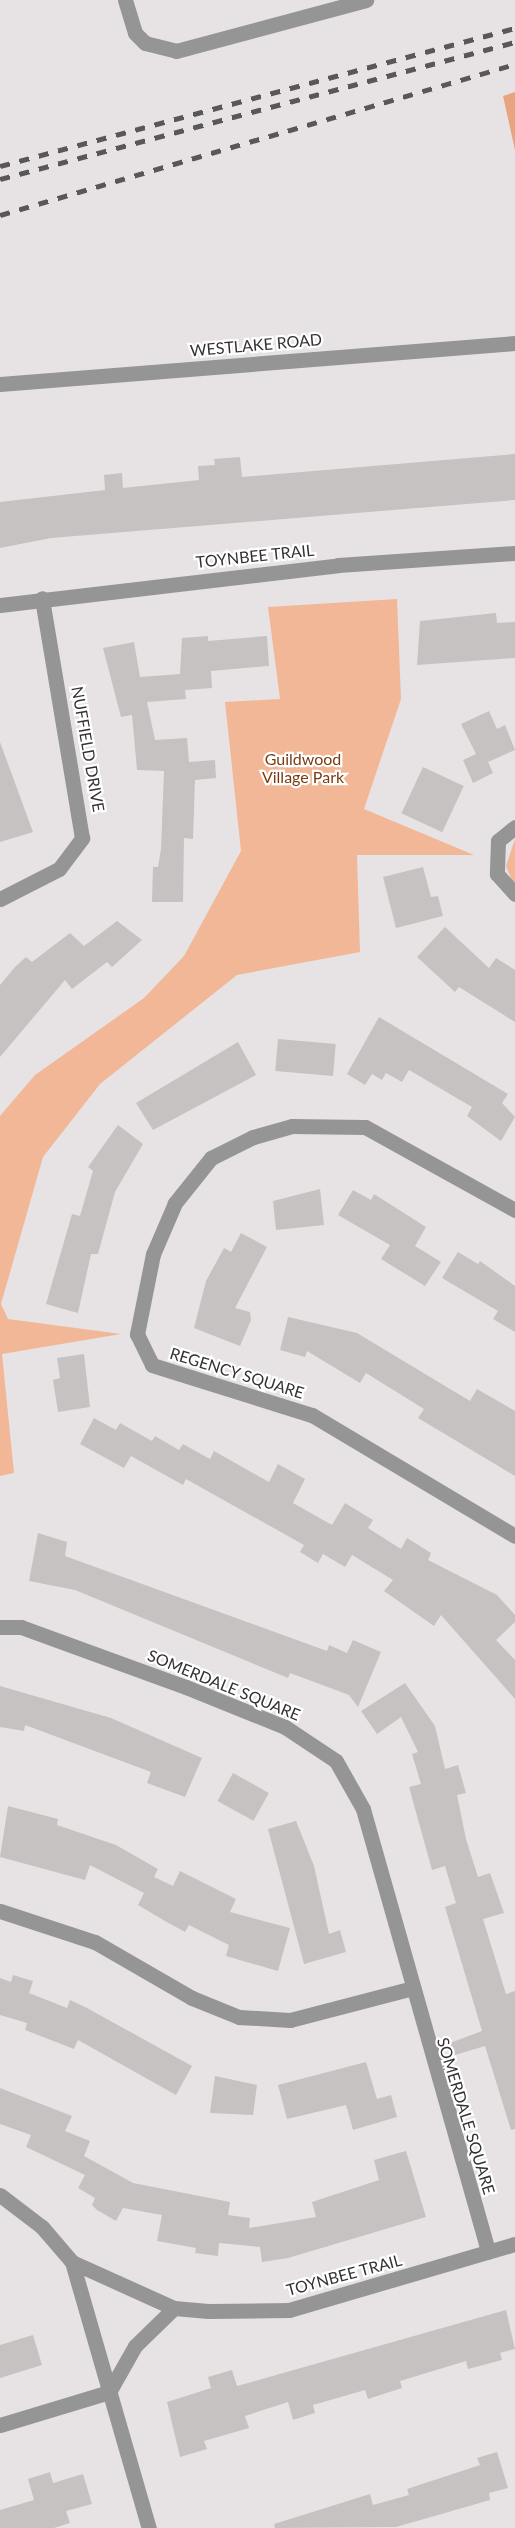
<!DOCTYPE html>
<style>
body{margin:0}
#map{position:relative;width:515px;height:2528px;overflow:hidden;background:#e7e3e4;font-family:Lato,sans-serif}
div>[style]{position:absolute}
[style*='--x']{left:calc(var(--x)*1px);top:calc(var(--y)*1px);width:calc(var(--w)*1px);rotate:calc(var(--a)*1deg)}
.green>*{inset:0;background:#f1b797}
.forest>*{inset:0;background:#e8a47e}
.building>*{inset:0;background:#c6c2c1;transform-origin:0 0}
.minor>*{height:15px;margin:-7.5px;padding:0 7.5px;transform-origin:7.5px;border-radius:7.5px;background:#969596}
.rail>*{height:4.5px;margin-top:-2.25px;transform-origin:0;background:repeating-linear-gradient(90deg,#595757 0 10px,transparent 0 20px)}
span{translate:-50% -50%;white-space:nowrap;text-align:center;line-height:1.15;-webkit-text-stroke:4.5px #fff;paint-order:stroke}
.street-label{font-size:16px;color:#333131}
.park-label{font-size:16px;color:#7a3c12}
</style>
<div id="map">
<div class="green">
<div style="clip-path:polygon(397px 599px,401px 699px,364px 809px,474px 855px,357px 855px,360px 952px,237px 975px,100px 1084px,43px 1157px,1px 1304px,8px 1319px,121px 1334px,2px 1354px,14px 1473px,0 1476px,0 1116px,35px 1075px,144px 998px,184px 956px,241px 851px,225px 702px,280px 699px,268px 607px)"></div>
<div style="clip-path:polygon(515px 839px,515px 888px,506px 866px)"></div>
</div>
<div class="forest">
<div style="clip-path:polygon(515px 92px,515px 150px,503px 96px)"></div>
</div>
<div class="building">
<div style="clip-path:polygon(515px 454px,515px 500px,51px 538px,0 548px,0 502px,105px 490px,104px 475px,122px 473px,123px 488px,199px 480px,198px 466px,215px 465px,214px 459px,240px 457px,242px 477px)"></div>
<div style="clip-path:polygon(496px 613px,497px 623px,515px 622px,515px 658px,417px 665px,420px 621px)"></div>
<div style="clip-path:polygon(208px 636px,208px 641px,267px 636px,269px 666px,211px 671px,212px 688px,185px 690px,186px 699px,147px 702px,155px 740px,187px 738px,189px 762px,215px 760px,216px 778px,195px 780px,193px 839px,184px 838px,183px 902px,152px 902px,153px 867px,158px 867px,161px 849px,164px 771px,137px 770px,132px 715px,121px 717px,103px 648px,134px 642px,140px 677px,180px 674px,182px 638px)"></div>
<div style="clip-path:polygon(489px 711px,497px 729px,505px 725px,515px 750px,488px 762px,493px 773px,473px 783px,463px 760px,476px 754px,461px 724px)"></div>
<div style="clip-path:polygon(0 742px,33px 832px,0 842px)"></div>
<div style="left:423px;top:767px;width:45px;height:51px;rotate:25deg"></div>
<div style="clip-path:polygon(423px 867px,431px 897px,438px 896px,443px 916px,396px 928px,383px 877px)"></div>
<div style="clip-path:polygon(117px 921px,142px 940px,112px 967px,107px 962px,72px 989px,65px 980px,0 1057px,0 985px,15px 967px,26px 957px,32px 962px,70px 933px,84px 946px)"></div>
<div style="clip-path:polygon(445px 927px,489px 968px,496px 958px,515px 970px,515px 1022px,459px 987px,455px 992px,417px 957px)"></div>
<div style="clip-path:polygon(379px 1017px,508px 1094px,502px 1103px,515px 1117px,501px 1141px,467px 1116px,472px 1107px,409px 1070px,402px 1082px,386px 1073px,382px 1080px,372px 1074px,365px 1085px,347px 1074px)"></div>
<div style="left:278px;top:1039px;width:58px;height:32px;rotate:5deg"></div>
<div style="clip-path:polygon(238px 1042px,256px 1075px,153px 1130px,136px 1103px)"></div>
<div style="clip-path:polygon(118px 1125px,143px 1144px,115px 1192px,98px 1254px,91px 1254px,78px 1313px,46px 1304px,72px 1214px,80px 1216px,93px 1171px,88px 1167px)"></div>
<div style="clip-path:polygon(320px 1189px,324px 1225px,276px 1230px,273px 1201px)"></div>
<div style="clip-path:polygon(353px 1190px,371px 1200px,374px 1194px,426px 1227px,415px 1246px,441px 1262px,425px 1286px,381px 1259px,390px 1245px,338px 1215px)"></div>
<div style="clip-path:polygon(241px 1233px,267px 1247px,235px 1308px,250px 1312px,251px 1320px,240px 1346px,194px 1328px,206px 1281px,224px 1248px,231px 1252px)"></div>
<div style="clip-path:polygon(458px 1252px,478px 1264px,480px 1261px,515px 1286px,515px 1332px,493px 1319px,498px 1311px,442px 1278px)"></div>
<div style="clip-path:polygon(288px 1317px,357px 1333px,470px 1401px,477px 1389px,515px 1411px,515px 1476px,418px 1418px,424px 1409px,366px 1373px,360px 1383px,307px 1351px,305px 1357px,280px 1350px)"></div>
<div style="clip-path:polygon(84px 1354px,90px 1407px,58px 1412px,53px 1380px,60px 1378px,57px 1358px)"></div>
<div style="clip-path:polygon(94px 1418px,116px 1430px,120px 1423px,152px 1441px,155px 1436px,179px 1450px,183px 1444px,210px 1459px,214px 1451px,269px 1482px,278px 1464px,305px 1479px,293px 1503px,332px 1525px,345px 1503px,373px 1520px,368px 1528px,401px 1549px,407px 1538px,431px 1553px,428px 1560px,497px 1595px,515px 1615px,515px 1622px,496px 1640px,515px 1660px,515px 1699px,441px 1615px,434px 1626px,384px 1591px,393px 1580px,352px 1555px,345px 1567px,323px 1554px,318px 1563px,300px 1552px,304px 1545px,186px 1479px,183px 1485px,131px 1456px,124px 1468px,80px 1444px)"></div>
<div style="clip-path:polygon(38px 1533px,67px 1542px,65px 1556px,327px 1651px,329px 1645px,347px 1653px,353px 1640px,381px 1652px,358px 1707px,349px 1695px,290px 1673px,288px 1678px,75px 1590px,29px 1581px)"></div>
<div style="clip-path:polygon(405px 1683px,435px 1726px,445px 1769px,458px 1765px,466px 1793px,457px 1795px,466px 1839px,478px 1877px,490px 1873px,504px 1913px,483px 1919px,506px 1994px,515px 1991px,515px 2129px,511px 2130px,485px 2046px,455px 2055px,450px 2043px,482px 2031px,445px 1907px,456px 1903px,445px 1866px,432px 1870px,409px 1787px,421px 1784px,412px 1754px,418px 1752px,401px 1717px,377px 1734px,361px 1711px)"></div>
<div style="clip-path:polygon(0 1686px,111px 1718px,202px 1758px,185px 1797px,147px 1783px,151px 1772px,25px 1725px,24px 1731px,0 1727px)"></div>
<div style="left:233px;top:1773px;width:41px;height:32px;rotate:29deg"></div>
<div style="clip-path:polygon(8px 1806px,58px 1819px,57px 1825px,116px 1845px,158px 1869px,154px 1877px,173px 1886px,180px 1871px,236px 1899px,230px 1912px,290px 1928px,278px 1971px,226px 1956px,229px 1945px,189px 1925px,185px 1932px,165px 1921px,138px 1905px,144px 1893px,90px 1865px,85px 1880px,0 1857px)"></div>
<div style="clip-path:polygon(296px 1821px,314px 1866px,329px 1934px,340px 1930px,346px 1952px,304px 1964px,268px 1829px)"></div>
<div style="clip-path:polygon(13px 1975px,33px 1981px,29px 1993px,67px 2008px,70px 2000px,87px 2008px,192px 2066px,176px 2095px,78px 2040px,74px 2049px,25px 2030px,27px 2023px,0 2015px,0 1978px,11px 1982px)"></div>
<div style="clip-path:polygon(366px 2062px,377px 2099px,391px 2095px,397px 2117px,353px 2130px,346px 2105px,287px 2119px,278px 2085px)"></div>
<div style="clip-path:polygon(215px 2076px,257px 2085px,253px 2115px,210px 2113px)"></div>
<div style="clip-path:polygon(0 2088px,72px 2116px,65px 2131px,90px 2141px,84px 2156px,133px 2183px,230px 2202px,228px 2215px,250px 2218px,249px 2228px,316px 2217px,312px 2202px,379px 2180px,374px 2160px,406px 2151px,426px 2217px,288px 2258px,262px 2262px,260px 2247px,219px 2243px,218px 2256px,195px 2253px,196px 2248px,157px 2241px,162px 2215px,123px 2208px,116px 2221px,97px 2210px,92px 2205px,95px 2198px,78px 2188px,85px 2175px,26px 2147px,31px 2135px,0 2124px)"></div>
<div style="clip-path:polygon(506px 2310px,515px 2349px,500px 2353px,502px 2360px,468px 2369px,466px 2361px,400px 2381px,402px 2388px,368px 2399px,365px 2390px,313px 2405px,315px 2413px,293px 2420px,288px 2402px,245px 2416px,249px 2428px,204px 2441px,207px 2449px,180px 2457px,167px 2402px,211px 2388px,208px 2377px,232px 2370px,237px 2386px)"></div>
<div style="clip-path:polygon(33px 2335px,42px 2365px,0 2378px,0 2345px)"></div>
<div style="clip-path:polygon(497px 2452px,508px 2488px,489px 2493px,490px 2500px,396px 2527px,275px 2528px,274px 2524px,370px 2494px,373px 2505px,409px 2495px,407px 2489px,480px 2465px,477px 2458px)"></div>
<div style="clip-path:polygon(50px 2472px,53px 2483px,83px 2474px,92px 2504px,66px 2511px,70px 2523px,54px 2528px,0 2528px,0 2510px,34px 2500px,28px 2479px)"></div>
</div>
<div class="minor">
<div style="--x:125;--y:0;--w:34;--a:73"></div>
<div style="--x:135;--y:33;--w:14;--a:45"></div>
<div style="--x:145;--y:43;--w:32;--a:14"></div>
<div style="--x:176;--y:51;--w:197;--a:-15"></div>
<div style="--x:0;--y:384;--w:517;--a:-4.55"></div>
<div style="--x:0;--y:605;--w:340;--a:-6.7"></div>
<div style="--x:338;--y:565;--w:177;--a:-3.9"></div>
<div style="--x:515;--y:827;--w:22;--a:141"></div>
<div style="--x:498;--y:841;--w:33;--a:92"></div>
<div style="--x:497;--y:874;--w:27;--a:48"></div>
<div style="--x:0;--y:899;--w:66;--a:-27"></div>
<div style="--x:59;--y:869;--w:39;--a:-53"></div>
<div style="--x:82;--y:838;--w:243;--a:-99.5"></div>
<div style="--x:515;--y:1210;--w:171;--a:-151"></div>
<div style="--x:365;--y:1127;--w:73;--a:-179.2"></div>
<div style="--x:292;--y:1126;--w:41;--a:164.2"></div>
<div style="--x:253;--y:1137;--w:47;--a:153.4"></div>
<div style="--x:211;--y:1158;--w:58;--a:128.7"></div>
<div style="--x:175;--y:1203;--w:56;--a:113.3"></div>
<div style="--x:153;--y:1254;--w:82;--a:101.3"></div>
<div style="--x:137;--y:1334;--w:34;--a:64"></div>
<div style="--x:152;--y:1365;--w:168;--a:17.4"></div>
<div style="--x:312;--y:1415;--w:236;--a:30.8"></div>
<div style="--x:0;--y:1627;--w:21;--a:0"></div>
<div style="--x:21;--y:1627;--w:176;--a:20"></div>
<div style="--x:186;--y:1687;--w:107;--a:22"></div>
<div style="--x:285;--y:1727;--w:61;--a:33.7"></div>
<div style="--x:336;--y:1761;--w:55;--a:60.6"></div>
<div style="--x:363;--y:1809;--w:460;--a:74.2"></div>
<div style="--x:0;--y:1911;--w:100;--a:18.1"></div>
<div style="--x:95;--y:1942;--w:112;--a:30"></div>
<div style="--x:192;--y:1998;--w:51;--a:22"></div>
<div style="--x:239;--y:2017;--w:51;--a:3.4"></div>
<div style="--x:290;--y:2020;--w:123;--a:-14.6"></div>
<div style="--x:0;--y:2195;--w:53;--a:37.3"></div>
<div style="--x:42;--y:2227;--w:46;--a:49.4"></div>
<div style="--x:72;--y:2262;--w:112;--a:24.3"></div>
<div style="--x:174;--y:2308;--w:34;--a:5"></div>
<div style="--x:208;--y:2311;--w:81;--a:-0.7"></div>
<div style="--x:289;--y:2310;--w:235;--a:-16.3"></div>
<div style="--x:72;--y:2262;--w:277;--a:73.9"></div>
<div style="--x:0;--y:2425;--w:114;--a:-16.8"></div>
<div style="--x:109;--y:2392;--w:53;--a:-60.5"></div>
<div style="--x:135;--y:2346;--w:54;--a:-44.3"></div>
</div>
<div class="rail">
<div style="--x:0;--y:166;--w:533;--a:-15"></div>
<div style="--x:0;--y:179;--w:533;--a:-14.9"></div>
<div style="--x:0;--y:215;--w:537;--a:-16.34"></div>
</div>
<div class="street-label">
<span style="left:256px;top:345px;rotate:-5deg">WESTLAKE ROAD</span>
<span style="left:255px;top:556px;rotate:-6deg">TOYNBEE TRAIL</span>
<span style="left:88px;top:749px;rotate:80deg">NUFFIELD DRIVE</span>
<span style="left:237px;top:1373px;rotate:17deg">REGENCY SQUARE</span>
<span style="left:224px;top:1685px;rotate:22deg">SOMERDALE SQUARE</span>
<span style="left:466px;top:2116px;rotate:73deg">SOMERDALE SQUARE</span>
<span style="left:344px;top:2275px;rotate:-15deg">TOYNBEE TRAIL</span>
</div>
<div class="park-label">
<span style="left:303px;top:768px">Guildwood<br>Village Park</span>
</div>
</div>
